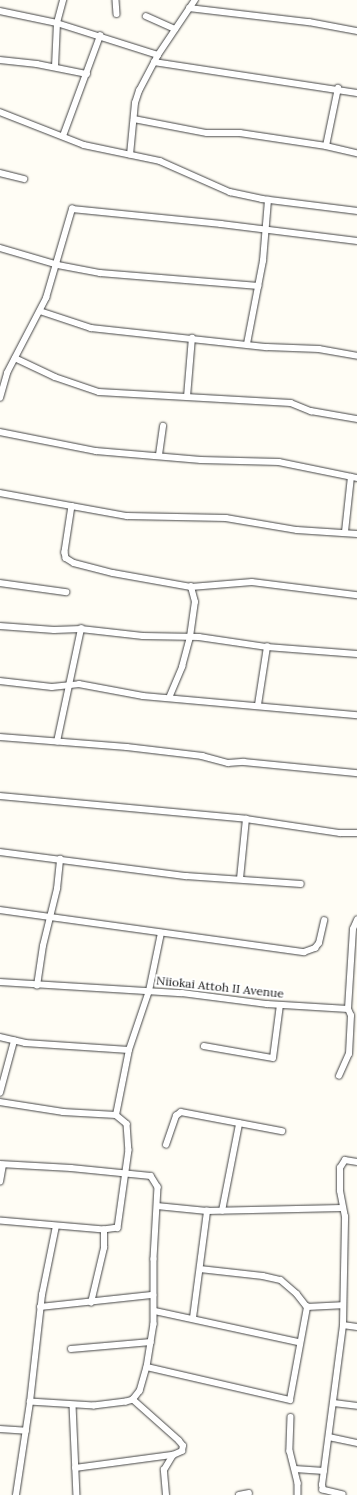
<!DOCTYPE html>
<style>
body{margin:0}
#map{position:relative;width:357px;height:1495px;overflow:hidden;background:#fffdf5;font-family:Lora,serif}
div>[style]{position:absolute}
[style*='--x']{left:calc(var(--x)*1px);top:calc(var(--y)*1px);width:calc(var(--w)*1px);rotate:calc(var(--a)*1deg)}
.roads{filter:drop-shadow(0 0 1px #444) drop-shadow(0 0 1px #444)}
.street>*{height:5.5px;margin:-2.75px;padding:0 2.75px;transform-origin:2.75px;border-radius:2.75px;background:#fff}
span{translate:-50% -50%;white-space:nowrap;text-align:center;line-height:1.15;-webkit-text-stroke:4px #fff;paint-order:stroke}
.street-label{font-size:12px;color:#111}
</style>
<div id="map">
<div class="roads">
<div class="street">
<div style="--x:116;--y:0;--w:14;--a:86"></div>
<div style="--x:189;--y:8;--w:121;--a:6.7"></div>
<div style="--x:309;--y:22;--w:49;--a:10.6"></div>
<div style="--x:0;--y:11;--w:58;--a:11.9"></div>
<div style="--x:57;--y:23;--w:106;--a:17.6"></div>
<div style="--x:146;--y:16;--w:32;--a:24"></div>
<div style="--x:0;--y:60;--w:37;--a:6"></div>
<div style="--x:37;--y:64;--w:51;--a:11.3"></div>
<div style="--x:154;--y:62;--w:205;--a:8.7"></div>
<div style="--x:55;--y:67;--w:44;--a:-87.4"></div>
<div style="--x:57;--y:23;--w:24;--a:-75"></div>
<div style="--x:0;--y:112;--w:90;--a:21.4"></div>
<div style="--x:84;--y:145;--w:78;--a:11.9"></div>
<div style="--x:160;--y:161;--w:77;--a:23.9"></div>
<div style="--x:230;--y:192;--w:33;--a:12"></div>
<div style="--x:262;--y:199;--w:96;--a:7.2"></div>
<div style="--x:134;--y:119;--w:74;--a:10.9"></div>
<div style="--x:207;--y:133;--w:33;--a:0"></div>
<div style="--x:240;--y:133;--w:87;--a:8.6"></div>
<div style="--x:326;--y:146;--w:32;--a:13"></div>
<div style="--x:63;--y:136;--w:107;--a:-69.7"></div>
<div style="--x:326;--y:146;--w:59;--a:-78.3"></div>
<div style="--x:130;--y:155;--w:52;--a:-84.5"></div>
<div style="--x:135;--y:103;--w:13;--a:-72"></div>
<div style="--x:139;--y:91;--w:41;--a:-62.2"></div>
<div style="--x:158;--y:55;--w:66;--a:-56.1"></div>
<div style="--x:0;--y:173;--w:25;--a:14"></div>
<div style="--x:0;--y:248;--w:60;--a:16.3"></div>
<div style="--x:58;--y:265;--w:43;--a:10.8"></div>
<div style="--x:100;--y:273;--w:159;--a:4.7"></div>
<div style="--x:40;--y:311;--w:54;--a:18.4"></div>
<div style="--x:91;--y:328;--w:177;--a:6.2"></div>
<div style="--x:267;--y:347;--w:52;--a:2.2"></div>
<div style="--x:319;--y:349;--w:39;--a:10"></div>
<div style="--x:247;--y:344;--w:85;--a:-79.1"></div>
<div style="--x:263;--y:261;--w:61;--a:-85.3"></div>
<div style="--x:15;--y:358;--w:44;--a:25.4"></div>
<div style="--x:55;--y:377;--w:46;--a:18.8"></div>
<div style="--x:99;--y:392;--w:192;--a:3.3"></div>
<div style="--x:291;--y:403;--w:22;--a:22"></div>
<div style="--x:311;--y:411;--w:47;--a:9.9"></div>
<div style="--x:187;--y:397;--w:59;--a:-85.2"></div>
<div style="--x:0;--y:398;--w:26;--a:-74"></div>
<div style="--x:7;--y:373;--w:85;--a:-62.5"></div>
<div style="--x:46;--y:298;--w:93;--a:-73.7"></div>
<div style="--x:72;--y:209;--w:150;--a:5.7"></div>
<div style="--x:221;--y:224;--w:137;--a:7.1"></div>
<div style="--x:0;--y:432;--w:98;--a:11.2"></div>
<div style="--x:96;--y:451;--w:105;--a:4.9"></div>
<div style="--x:201;--y:460;--w:78;--a:1.5"></div>
<div style="--x:279;--y:462;--w:80;--a:11.6"></div>
<div style="--x:159;--y:455;--w:29;--a:-82"></div>
<div style="--x:0;--y:493;--w:129;--a:10.3"></div>
<div style="--x:127;--y:516;--w:99;--a:1.2"></div>
<div style="--x:226;--y:518;--w:72;--a:9.6"></div>
<div style="--x:297;--y:530;--w:60;--a:3.8"></div>
<div style="--x:72;--y:506;--w:47;--a:98.7"></div>
<div style="--x:65;--y:552;--w:6;--a:81"></div>
<div style="--x:66;--y:558;--w:9;--a:32"></div>
<div style="--x:74;--y:563;--w:40;--a:14.4"></div>
<div style="--x:113;--y:573;--w:79;--a:10.2"></div>
<div style="--x:191;--y:587;--w:61;--a:-4.7"></div>
<div style="--x:252;--y:582;--w:106;--a:7.1"></div>
<div style="--x:345;--y:532;--w:55;--a:-83.8"></div>
<div style="--x:0;--y:583;--w:67;--a:7.8"></div>
<div style="--x:0;--y:626;--w:54;--a:4.2"></div>
<div style="--x:54;--y:630;--w:27;--a:-2"></div>
<div style="--x:81;--y:629;--w:62;--a:6.4"></div>
<div style="--x:143;--y:636;--w:56;--a:1"></div>
<div style="--x:199;--y:637;--w:69;--a:8.4"></div>
<div style="--x:267;--y:647;--w:90;--a:4.4"></div>
<div style="--x:0;--y:681;--w:52;--a:6.6"></div>
<div style="--x:52;--y:687;--w:27;--a:-6"></div>
<div style="--x:79;--y:684;--w:65;--a:10.6"></div>
<div style="--x:143;--y:696;--w:215;--a:5.1"></div>
<div style="--x:169;--y:698;--w:34;--a:-67"></div>
<div style="--x:182;--y:667;--w:31;--a:-75"></div>
<div style="--x:190;--y:637;--w:35;--a:-82"></div>
<div style="--x:195;--y:602;--w:16;--a:-105"></div>
<div style="--x:258;--y:705;--w:59;--a:-81.2"></div>
<div style="--x:0;--y:737;--w:127;--a:4.5"></div>
<div style="--x:127;--y:747;--w:76;--a:6.8"></div>
<div style="--x:202;--y:756;--w:27;--a:15"></div>
<div style="--x:228;--y:763;--w:16;--a:-4"></div>
<div style="--x:244;--y:762;--w:114;--a:5.6"></div>
<div style="--x:57;--y:742;--w:116;--a:-78"></div>
<div style="--x:0;--y:796;--w:247;--a:5.3"></div>
<div style="--x:246;--y:819;--w:95;--a:8.5"></div>
<div style="--x:340;--y:833;--w:17;--a:0"></div>
<div style="--x:0;--y:852;--w:188;--a:7.4"></div>
<div style="--x:186;--y:876;--w:115;--a:4"></div>
<div style="--x:240;--y:879;--w:60;--a:-84.3"></div>
<div style="--x:0;--y:910;--w:307;--a:7.9"></div>
<div style="--x:304;--y:952;--w:12;--a:-20"></div>
<div style="--x:315;--y:948;--w:6;--a:-51"></div>
<div style="--x:319;--y:943;--w:23;--a:-77"></div>
<div style="--x:0;--y:982;--w:182;--a:3.5"></div>
<div style="--x:182;--y:993;--w:86;--a:7.4"></div>
<div style="--x:267;--y:1004;--w:81;--a:3.5"></div>
<div style="--x:348;--y:1009;--w:80;--a:-86.4"></div>
<div style="--x:353;--y:929;--w:10;--a:-66"></div>
<div style="--x:37;--y:986;--w:40;--a:-81.5"></div>
<div style="--x:43;--y:946;--w:59;--a:-76.2"></div>
<div style="--x:57;--y:889;--w:30;--a:-84"></div>
<div style="--x:0;--y:1037;--w:26;--a:13"></div>
<div style="--x:25;--y:1043;--w:104;--a:3.9"></div>
<div style="--x:204;--y:1046;--w:70;--a:9.9"></div>
<div style="--x:273;--y:1058;--w:53;--a:-82.5"></div>
<div style="--x:339;--y:1076;--w:24;--a:-66"></div>
<div style="--x:349;--y:1054;--w:38;--a:-87"></div>
<div style="--x:351;--y:1016;--w:8;--a:-113"></div>
<div style="--x:0;--y:1093;--w:54;--a:-74.9"></div>
<div style="--x:0;--y:1102;--w:64;--a:9"></div>
<div style="--x:63;--y:1112;--w:53;--a:3.2"></div>
<div style="--x:116;--y:1115;--w:14;--a:39"></div>
<div style="--x:127;--y:1124;--w:26;--a:86"></div>
<div style="--x:129;--y:1150;--w:79;--a:98"></div>
<div style="--x:118;--y:1228;--w:14;--a:172"></div>
<div style="--x:104;--y:1230;--w:104;--a:-175.1"></div>
<div style="--x:116;--y:1115;--w:66;--a:-78.7"></div>
<div style="--x:129;--y:1050;--w:62;--a:-71.3"></div>
<div style="--x:149;--y:991;--w:59;--a:-78.3"></div>
<div style="--x:166;--y:1145;--w:31;--a:-71"></div>
<div style="--x:176;--y:1116;--w:6;--a:-39"></div>
<div style="--x:181;--y:1112;--w:103;--a:10.7"></div>
<div style="--x:0;--y:1164;--w:71;--a:3.2"></div>
<div style="--x:71;--y:1168;--w:80;--a:5.7"></div>
<div style="--x:151;--y:1176;--w:13;--a:58"></div>
<div style="--x:158;--y:1187;--w:72;--a:93.2"></div>
<div style="--x:154;--y:1259;--w:65;--a:90"></div>
<div style="--x:154;--y:1324;--w:44;--a:99.2"></div>
<div style="--x:147;--y:1367;--w:25;--a:106"></div>
<div style="--x:140;--y:1391;--w:11;--a:128"></div>
<div style="--x:133;--y:1400;--w:7;--a:164"></div>
<div style="--x:126;--y:1402;--w:32;--a:173"></div>
<div style="--x:94;--y:1406;--w:64;--a:-176.4"></div>
<div style="--x:0;--y:1182;--w:17;--a:-80"></div>
<div style="--x:157;--y:1206;--w:50;--a:5.7"></div>
<div style="--x:207;--y:1211;--w:135;--a:-1.3"></div>
<div style="--x:222;--y:1211;--w:89;--a:-78.9"></div>
<div style="--x:200;--y:1269;--w:63;--a:6.3"></div>
<div style="--x:263;--y:1276;--w:18;--a:13"></div>
<div style="--x:281;--y:1280;--w:21;--a:41"></div>
<div style="--x:297;--y:1294;--w:16;--a:52"></div>
<div style="--x:91;--y:1303;--w:57;--a:-76.7"></div>
<div style="--x:104;--y:1248;--w:18;--a:-90"></div>
<div style="--x:40;--y:1307;--w:114;--a:-6.1"></div>
<div style="--x:155;--y:1311;--w:146;--a:12.2"></div>
<div style="--x:193;--y:1318;--w:108;--a:-82.5"></div>
<div style="--x:343;--y:1325;--w:14;--a:8"></div>
<div style="--x:71;--y:1349;--w:80;--a:-5"></div>
<div style="--x:147;--y:1367;--w:147;--a:13"></div>
<div style="--x:290;--y:1400;--w:95;--a:-79.6"></div>
<div style="--x:307;--y:1307;--w:34;--a:-3"></div>
<div style="--x:334;--y:1403;--w:23;--a:7"></div>
<div style="--x:73;--y:1405;--w:90;--a:87.5"></div>
<div style="--x:291;--y:1417;--w:34;--a:92"></div>
<div style="--x:290;--y:1451;--w:33;--a:76"></div>
<div style="--x:298;--y:1483;--w:12;--a:90"></div>
<div style="--x:0;--y:1429;--w:26;--a:4"></div>
<div style="--x:329;--y:1437;--w:29;--a:12"></div>
<div style="--x:75;--y:1468;--w:99;--a:-7.6"></div>
<div style="--x:173;--y:1455;--w:10;--a:-24"></div>
<div style="--x:182;--y:1451;--w:5;--a:-79"></div>
<div style="--x:183;--y:1446;--w:6;--a:-129"></div>
<div style="--x:179;--y:1441;--w:62;--a:-138.3"></div>
<div style="--x:295;--y:1469;--w:29;--a:4"></div>
<div style="--x:16;--y:1495;--w:94;--a:-81.4"></div>
<div style="--x:30;--y:1402;--w:108;--a:-83.6"></div>
<div style="--x:42;--y:1295;--w:70;--a:-78.5"></div>
<div style="--x:166;--y:1495;--w:25;--a:-95"></div>
<div style="--x:164;--y:1470;--w:17;--a:-59"></div>
<div style="--x:239;--y:1495;--w:10;--a:-11"></div>
<div style="--x:343;--y:1495;--w:21;--a:-166"></div>
<div style="--x:323;--y:1490;--w:5;--a:-101"></div>
<div style="--x:322;--y:1485;--w:161;--a:-82.5"></div>
<div style="--x:343;--y:1325;--w:108;--a:-88.9"></div>
<div style="--x:345;--y:1217;--w:26;--a:-101"></div>
<div style="--x:340;--y:1191;--w:23;--a:-90"></div>
<div style="--x:340;--y:1168;--w:9;--a:-58"></div>
<div style="--x:345;--y:1160;--w:12;--a:9"></div>
</div>
</div>
<div class="street-label">
<span style="left:220px;top:987px;rotate:6deg">Niiokai Attoh II Avenue</span>
</div>
</div>
